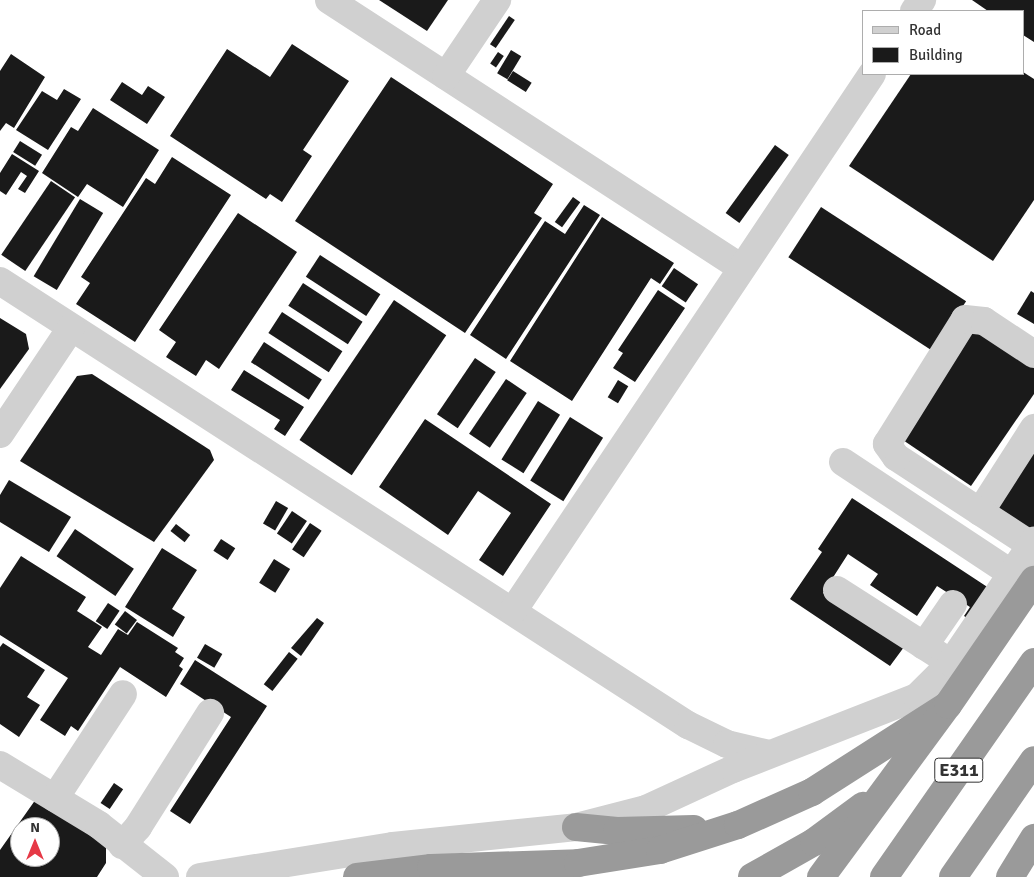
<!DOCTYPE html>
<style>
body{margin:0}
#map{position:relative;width:1034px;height:877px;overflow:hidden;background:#fff;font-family:Signika,sans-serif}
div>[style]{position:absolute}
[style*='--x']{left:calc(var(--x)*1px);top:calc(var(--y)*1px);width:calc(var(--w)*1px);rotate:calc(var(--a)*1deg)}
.building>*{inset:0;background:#1a1a1a;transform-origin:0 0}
.minor>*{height:28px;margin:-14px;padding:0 14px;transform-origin:14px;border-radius:14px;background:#d0d0d0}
.highway>*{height:28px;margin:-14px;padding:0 14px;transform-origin:14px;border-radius:14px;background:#9a9a9a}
span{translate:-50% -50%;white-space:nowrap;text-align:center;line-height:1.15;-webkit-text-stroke:5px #fff;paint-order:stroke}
.shield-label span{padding:1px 4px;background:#fff;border:1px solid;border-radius:4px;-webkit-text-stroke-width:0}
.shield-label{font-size:18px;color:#333;font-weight:700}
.legend{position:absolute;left:862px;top:10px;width:162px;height:65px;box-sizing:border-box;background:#fff;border:1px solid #adadad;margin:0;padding:6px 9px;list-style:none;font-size:15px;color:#333}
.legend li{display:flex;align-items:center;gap:10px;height:25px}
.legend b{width:25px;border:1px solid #adadad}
.north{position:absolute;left:10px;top:817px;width:50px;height:50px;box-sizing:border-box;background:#fff;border:1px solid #adadad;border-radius:50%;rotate:0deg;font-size:14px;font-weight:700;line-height:20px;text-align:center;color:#333}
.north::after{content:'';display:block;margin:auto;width:18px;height:22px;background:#e63946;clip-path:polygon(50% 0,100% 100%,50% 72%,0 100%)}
</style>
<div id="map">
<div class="building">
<div style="clip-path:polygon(379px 0,448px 0,427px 31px)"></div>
<div style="clip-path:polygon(972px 0,1034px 0,1034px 42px,1023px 35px,1023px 11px,988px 11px)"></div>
<div style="left:509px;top:16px;width:7px;height:34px;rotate:34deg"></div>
<div style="clip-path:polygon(292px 44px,349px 81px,303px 150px,312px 156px,282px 202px,270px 194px,266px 199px,170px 136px,227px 49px,270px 77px)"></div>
<div style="left:511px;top:50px;width:12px;height:27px;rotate:31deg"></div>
<div style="left:498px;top:52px;width:7px;height:14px;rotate:34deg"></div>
<div style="clip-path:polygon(11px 54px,45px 77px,14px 128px,6px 123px,0 131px,0 71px)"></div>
<div style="left:513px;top:71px;width:22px;height:11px;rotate:32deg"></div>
<div style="clip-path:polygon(1023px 72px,1034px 79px,1034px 200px,993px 261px,849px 166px,911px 74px)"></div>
<div style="clip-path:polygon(391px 77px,553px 184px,534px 213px,542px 218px,465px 333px,295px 221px)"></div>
<div style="clip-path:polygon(122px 82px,142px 95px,148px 86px,165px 97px,147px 124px,110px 100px)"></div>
<div style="clip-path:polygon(64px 89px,81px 99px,48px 150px,16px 130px,42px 91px,57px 100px)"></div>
<div style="clip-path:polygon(93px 108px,159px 150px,123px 207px,87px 184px,78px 197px,42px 173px,71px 127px,78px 131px)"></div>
<div style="left:20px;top:141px;width:26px;height:13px;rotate:32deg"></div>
<div style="left:775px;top:145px;width:17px;height:84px;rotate:36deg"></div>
<div style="clip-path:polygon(12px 154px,39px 171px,25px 193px,18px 189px,27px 176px,21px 172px,6px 195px,0 191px,0 173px)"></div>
<div style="clip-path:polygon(172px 157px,231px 195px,135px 342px,76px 304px,90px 283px,81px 277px,146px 178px,155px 184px)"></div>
<div style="left:51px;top:181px;width:29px;height:89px;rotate:34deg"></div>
<div style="left:573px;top:197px;width:9px;height:31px;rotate:36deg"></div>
<div style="left:80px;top:199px;width:27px;height:90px;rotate:31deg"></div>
<div style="clip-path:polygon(584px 205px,600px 215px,506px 359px,470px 335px,545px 221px,565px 234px)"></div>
<div style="left:821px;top:207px;width:173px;height:60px;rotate:33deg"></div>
<div style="clip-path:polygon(238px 213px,297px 252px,219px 369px,206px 360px,196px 376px,166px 357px,176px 342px,159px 330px)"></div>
<div style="clip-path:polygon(602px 217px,674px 263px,660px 284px,651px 278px,572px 401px,510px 361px)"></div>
<div style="left:320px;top:255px;width:72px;height:26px;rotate:33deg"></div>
<div style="left:674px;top:268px;width:29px;height:22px;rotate:34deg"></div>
<div style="left:303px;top:283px;width:71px;height:27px;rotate:33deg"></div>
<div style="clip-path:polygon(658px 290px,685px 308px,635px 382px,613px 368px,623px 353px,618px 350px)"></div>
<div style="clip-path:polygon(1031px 291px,1034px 293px,1034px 324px,1017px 314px)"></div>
<div style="left:394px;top:300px;width:63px;height:169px;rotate:34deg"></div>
<div style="left:282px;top:312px;width:72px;height:25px;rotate:33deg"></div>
<div style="clip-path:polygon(0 318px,26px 334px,29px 349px,0 389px)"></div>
<div style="clip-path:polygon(970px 322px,1034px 365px,1034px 394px,971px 486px,894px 434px)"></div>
<div style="left:264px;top:342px;width:69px;height:24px;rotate:33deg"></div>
<div style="left:475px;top:358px;width:25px;height:68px;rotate:34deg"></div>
<div style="clip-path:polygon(244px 370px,304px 407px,285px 436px,274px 429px,280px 420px,231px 390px)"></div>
<div style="clip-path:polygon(92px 374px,210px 450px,214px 460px,154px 542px,20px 461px,77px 376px)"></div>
<div style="left:506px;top:379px;width:25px;height:66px;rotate:34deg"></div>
<div style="left:618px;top:380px;width:12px;height:20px;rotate:31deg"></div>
<div style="left:538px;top:401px;width:26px;height:69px;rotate:32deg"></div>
<div style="left:570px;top:417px;width:39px;height:75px;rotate:32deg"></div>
<div style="clip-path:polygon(425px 419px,551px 504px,503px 576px,479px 560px,511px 513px,478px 491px,448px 535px,379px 487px)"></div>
<div style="clip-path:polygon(1034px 447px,1034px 528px,1030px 535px,992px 512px)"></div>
<div style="clip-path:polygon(9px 480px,71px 517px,49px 552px,0 522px,0 495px)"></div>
<div style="clip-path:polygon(852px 498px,998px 594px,977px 624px,964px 616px,970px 607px,937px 586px,917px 616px,870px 585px,878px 574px,848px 554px,823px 593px,904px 647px,890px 666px,790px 599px,822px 552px,818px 549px)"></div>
<div style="left:276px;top:501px;width:14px;height:26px;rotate:30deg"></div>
<div style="left:292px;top:511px;width:18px;height:27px;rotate:34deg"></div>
<div style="left:310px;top:523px;width:14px;height:32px;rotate:34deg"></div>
<div style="left:176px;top:524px;width:18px;height:9px;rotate:38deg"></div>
<div style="left:75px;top:529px;width:71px;height:33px;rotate:34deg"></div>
<div style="left:221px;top:539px;width:17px;height:14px;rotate:33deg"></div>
<div style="clip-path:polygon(162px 548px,197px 570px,172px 609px,185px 617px,173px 637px,125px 607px)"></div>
<div style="clip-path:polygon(21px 556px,86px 597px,77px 611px,102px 627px,88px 647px,101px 655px,118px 629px,128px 635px,137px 622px,178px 648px,175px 652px,184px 658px,179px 666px,183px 669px,166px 697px,120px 667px,78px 731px,71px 726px,65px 736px,40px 720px,68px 678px,0 635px,0 588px)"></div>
<div style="left:274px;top:559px;width:19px;height:28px;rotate:32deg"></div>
<div style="left:108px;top:603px;width:14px;height:22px;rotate:34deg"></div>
<div style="left:125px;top:611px;width:15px;height:17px;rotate:37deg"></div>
<div style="clip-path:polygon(317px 618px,324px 623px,301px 656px,291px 648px)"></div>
<div style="clip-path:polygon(3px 643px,45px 670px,27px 697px,40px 705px,19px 737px,0 724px,0 647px)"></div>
<div style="left:205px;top:644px;width:20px;height:16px;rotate:30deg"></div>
<div style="left:289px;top:652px;width:11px;height:41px;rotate:38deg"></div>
<div style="clip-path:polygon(195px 660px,267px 706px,190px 824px,170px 811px,231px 717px,180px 684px)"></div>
<div style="left:114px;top:783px;width:11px;height:24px;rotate:34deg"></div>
<div style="clip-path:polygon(evenodd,36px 799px,106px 843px,106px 863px,97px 877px,0 877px,0 850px,36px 799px,20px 827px,50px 827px,50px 857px,20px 857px,20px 827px)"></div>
</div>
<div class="minor">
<div style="--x:329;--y:0;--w:492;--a:33"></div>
<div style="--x:914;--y:11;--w:14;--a:-54"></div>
<div style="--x:446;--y:76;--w:92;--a:-56.1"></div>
<div style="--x:0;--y:281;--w:819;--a:32.84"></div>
<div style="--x:688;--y:725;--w:43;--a:26"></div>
<div style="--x:727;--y:744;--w:43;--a:13.4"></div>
<div style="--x:0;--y:434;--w:128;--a:-56.2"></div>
<div style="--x:843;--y:462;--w:203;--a:33.5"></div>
<div style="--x:980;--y:512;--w:100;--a:-57.3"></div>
<div style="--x:1031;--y:545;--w:161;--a:-146.9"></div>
<div style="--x:896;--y:457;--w:16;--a:-125"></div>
<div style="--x:887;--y:444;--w:147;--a:-58"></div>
<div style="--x:965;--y:319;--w:19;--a:6"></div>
<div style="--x:984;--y:321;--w:60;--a:33.4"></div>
<div style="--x:837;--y:590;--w:135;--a:32.6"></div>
<div style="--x:513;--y:611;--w:646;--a:-56.24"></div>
<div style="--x:924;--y:646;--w:51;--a:-55.4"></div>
<div style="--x:0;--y:765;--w:116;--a:31.2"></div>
<div style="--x:99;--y:825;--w:84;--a:38.2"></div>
<div style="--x:55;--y:798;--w:124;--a:-56.8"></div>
<div style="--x:122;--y:845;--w:24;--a:-48"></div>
<div style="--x:138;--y:827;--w:135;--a:-57.7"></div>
<div style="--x:200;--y:877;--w:195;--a:-9.1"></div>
<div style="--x:393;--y:846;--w:184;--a:-5.9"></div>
<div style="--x:576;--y:827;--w:72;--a:-14.4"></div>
<div style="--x:646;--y:809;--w:96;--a:-24.7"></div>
<div style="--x:733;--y:769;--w:198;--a:-21.4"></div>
<div style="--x:917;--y:697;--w:48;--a:-45"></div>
<div style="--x:951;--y:663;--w:148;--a:-55.8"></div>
</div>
<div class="highway">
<div style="--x:576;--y:827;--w:41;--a:5.6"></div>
<div style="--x:617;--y:831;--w:77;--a:-1.5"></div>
<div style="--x:357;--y:877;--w:75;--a:-6.9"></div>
<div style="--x:431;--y:868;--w:147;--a:-1.9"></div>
<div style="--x:578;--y:863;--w:83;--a:-9"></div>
<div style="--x:660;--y:850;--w:82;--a:-17.8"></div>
<div style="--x:738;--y:825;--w:81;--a:-24"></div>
<div style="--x:812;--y:792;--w:161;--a:-32.6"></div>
<div style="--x:752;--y:877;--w:71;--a:-29.4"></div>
<div style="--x:814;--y:842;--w:61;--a:-36.3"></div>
<div style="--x:821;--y:877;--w:214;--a:-53.6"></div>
<div style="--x:948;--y:705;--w:152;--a:-55.5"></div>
<div style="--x:884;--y:877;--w:262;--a:-55.1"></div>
<div style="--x:953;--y:877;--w:142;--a:-55.3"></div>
<div style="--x:1010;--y:877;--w:46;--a:-58.4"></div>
</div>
<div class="shield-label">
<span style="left:959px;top:770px">E311</span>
</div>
<ul class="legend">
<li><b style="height:6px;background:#d0d0d0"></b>Road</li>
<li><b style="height:14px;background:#1a1a1a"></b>Building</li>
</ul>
<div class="north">N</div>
</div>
